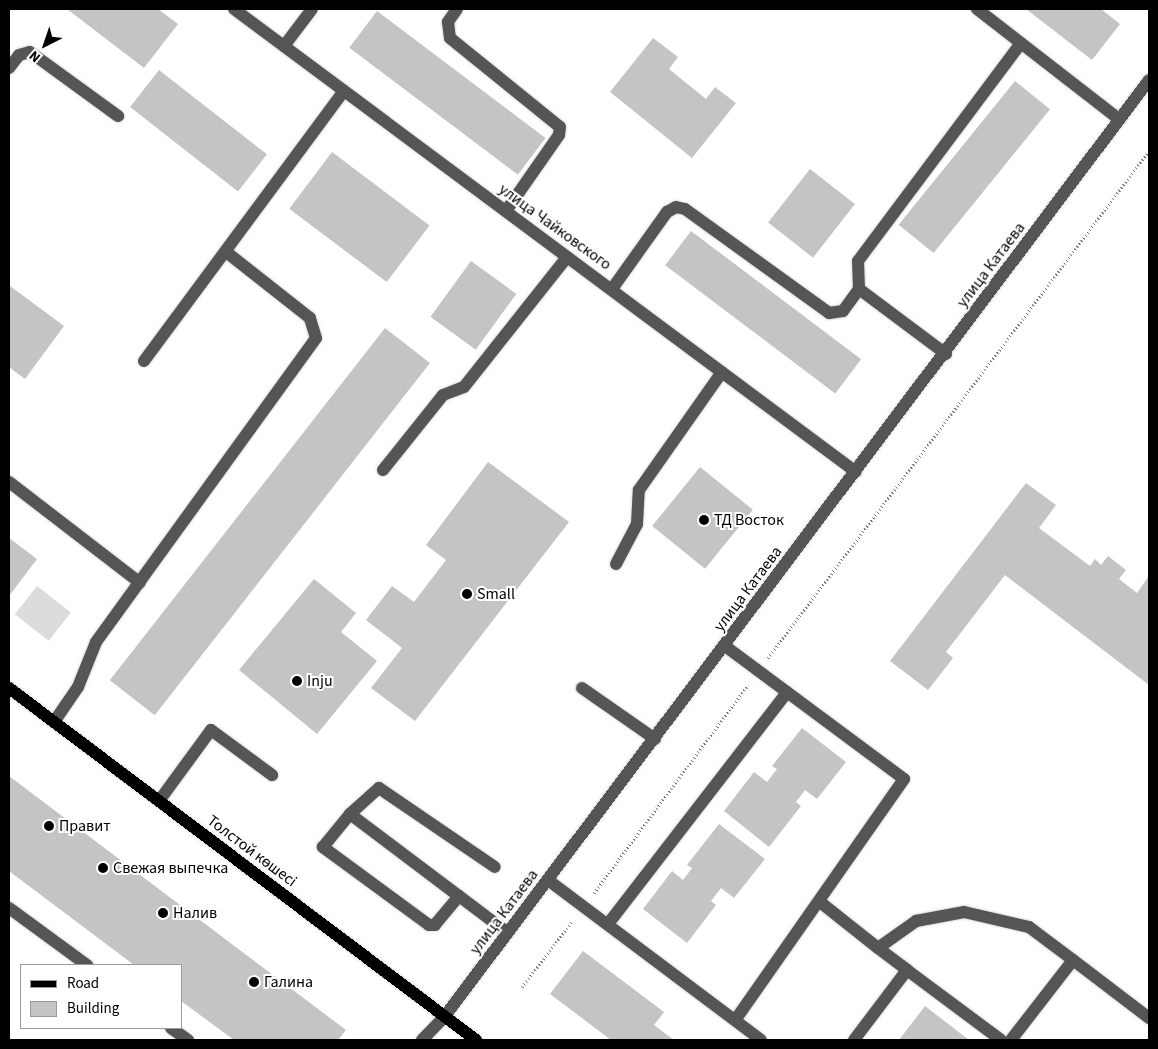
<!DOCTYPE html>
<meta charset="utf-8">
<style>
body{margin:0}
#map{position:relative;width:1158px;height:1049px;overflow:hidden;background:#fff;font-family:"Source Sans 3",sans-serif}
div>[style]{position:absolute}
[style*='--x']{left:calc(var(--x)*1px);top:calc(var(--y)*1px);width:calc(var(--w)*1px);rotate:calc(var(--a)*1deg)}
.green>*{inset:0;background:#dcdcdc;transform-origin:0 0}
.building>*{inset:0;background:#c4c4c4;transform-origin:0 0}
.path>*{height:3px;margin-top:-1.5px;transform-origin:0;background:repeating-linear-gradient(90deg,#777 0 1px,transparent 0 3.5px)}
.roads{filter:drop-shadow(0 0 1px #dbdbdb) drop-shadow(0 0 1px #dbdbdb)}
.minor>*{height:12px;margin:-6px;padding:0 6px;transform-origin:6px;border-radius:6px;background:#555}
.major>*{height:12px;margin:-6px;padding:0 6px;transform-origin:6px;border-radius:6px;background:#000}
.dots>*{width:14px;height:14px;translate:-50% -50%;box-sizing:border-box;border:2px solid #fff;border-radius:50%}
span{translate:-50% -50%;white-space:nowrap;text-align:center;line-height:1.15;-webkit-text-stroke:4px #fff;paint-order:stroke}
.street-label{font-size:16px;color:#000}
.poi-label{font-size:16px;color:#000}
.left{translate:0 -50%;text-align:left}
.frame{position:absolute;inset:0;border:10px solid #000;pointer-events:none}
.legend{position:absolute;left:20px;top:964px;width:162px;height:65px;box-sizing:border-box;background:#fff;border:1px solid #999;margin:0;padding:6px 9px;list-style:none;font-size:15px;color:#000}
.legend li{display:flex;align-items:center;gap:10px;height:25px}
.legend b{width:25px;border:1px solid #999}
.north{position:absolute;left:20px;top:20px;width:50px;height:50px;-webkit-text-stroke:4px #fff;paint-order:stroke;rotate:221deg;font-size:14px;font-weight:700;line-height:20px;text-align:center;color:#000}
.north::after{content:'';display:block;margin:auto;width:18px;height:22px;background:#000;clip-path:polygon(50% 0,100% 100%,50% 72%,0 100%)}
</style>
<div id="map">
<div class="green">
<div style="left:37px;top:586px;width:43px;height:36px;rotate:38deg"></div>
</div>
<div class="building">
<div style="clip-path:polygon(67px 9px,158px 9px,178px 24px,144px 68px)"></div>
<div style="clip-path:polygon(1026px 9px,1101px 9px,1120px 24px,1092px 60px)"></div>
<div style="left:377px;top:11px;width:211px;height:46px;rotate:37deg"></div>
<div style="clip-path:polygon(653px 38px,678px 57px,669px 69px,706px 99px,715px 87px,736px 103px,692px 158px,610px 92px)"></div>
<div style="left:159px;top:70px;width:137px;height:47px;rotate:38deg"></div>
<div style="left:1015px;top:81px;width:45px;height:185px;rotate:39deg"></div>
<div style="left:332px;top:152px;width:122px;height:71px;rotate:37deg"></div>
<div style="left:810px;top:169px;width:57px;height:68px;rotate:38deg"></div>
<div style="left:691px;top:231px;width:213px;height:43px;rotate:37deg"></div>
<div style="left:471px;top:261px;width:56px;height:69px;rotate:36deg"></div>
<div style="clip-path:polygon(10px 286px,64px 326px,25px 379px,9px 367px)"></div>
<div style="left:385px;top:328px;width:57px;height:447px;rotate:38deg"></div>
<div style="clip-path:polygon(488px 462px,569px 522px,415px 721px,371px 688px,402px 648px,366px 620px,392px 586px,414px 602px,446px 560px,426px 545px)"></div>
<div style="left:700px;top:467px;width:68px;height:76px;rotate:39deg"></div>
<div style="clip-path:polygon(1026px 483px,1056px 505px,1039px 528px,1090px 566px,1095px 559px,1101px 565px,1108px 556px,1126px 570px,1119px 579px,1137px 593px,1149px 576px,1149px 685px,1005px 575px,946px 652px,953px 658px,928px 690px,890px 661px)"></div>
<div style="clip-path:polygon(9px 538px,37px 559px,9px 596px)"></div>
<div style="clip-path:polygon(314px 579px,356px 613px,341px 632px,377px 661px,317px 734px,239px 670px)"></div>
<div style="clip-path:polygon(802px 728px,846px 762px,817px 799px,805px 790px,796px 802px,801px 806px,769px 847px,724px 811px,754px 772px,767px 782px,777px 769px,772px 766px)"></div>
<div style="clip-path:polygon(9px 776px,346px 1030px,338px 1040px,234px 1040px,181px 1001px,181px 965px,134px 965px,9px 871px)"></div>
<div style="clip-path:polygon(719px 824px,765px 859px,734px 898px,721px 888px,711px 901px,716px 905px,687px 943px,643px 909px,672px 871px,683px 880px,692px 868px,687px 865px)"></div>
<div style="clip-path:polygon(583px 951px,664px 1012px,654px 1025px,674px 1040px,611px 1040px,550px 994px)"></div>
<div style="clip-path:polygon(925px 1006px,969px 1040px,899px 1040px)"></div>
</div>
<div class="path">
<div style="--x:768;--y:658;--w:634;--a:-53.08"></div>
<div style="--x:594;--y:893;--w:259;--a:-53.5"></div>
<div style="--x:522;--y:987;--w:84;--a:-52.7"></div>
</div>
<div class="roads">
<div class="minor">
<div style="--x:234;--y:9;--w:775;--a:36.66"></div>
<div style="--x:457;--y:9;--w:16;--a:125"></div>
<div style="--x:448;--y:22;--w:16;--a:83"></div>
<div style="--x:450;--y:38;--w:141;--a:39"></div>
<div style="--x:560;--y:127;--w:8;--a:97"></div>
<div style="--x:559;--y:135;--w:93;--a:124.9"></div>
<div style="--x:977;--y:9;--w:180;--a:37.8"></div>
<div style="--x:284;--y:46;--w:46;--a:-52.9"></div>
<div style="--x:9;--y:68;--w:16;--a:-52"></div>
<div style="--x:19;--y:55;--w:11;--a:-15"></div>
<div style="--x:30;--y:52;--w:109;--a:36"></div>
<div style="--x:612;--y:289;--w:95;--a:-54.5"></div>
<div style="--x:667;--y:212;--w:10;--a:-29"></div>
<div style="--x:676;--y:207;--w:9;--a:13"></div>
<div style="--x:685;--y:209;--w:178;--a:35.8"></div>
<div style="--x:829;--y:313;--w:14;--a:-8"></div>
<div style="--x:843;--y:311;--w:27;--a:-54"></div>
<div style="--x:946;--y:354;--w:109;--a:-143.2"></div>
<div style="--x:859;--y:289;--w:28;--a:-92"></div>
<div style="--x:858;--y:261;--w:272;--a:-53.2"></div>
<div style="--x:144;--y:361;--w:335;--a:-53.5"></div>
<div style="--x:383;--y:470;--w:96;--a:-51.3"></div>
<div style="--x:443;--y:395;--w:22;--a:-21"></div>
<div style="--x:464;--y:387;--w:166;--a:-51.6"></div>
<div style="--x:9;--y:482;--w:165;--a:37.6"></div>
<div style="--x:616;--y:564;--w:45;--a:-62.3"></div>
<div style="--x:637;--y:524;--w:34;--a:-87"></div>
<div style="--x:639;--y:490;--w:144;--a:-54.9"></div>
<div style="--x:725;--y:646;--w:223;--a:36.6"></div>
<div style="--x:904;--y:779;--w:294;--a:125"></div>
<div style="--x:582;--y:688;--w:89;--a:34.9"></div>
<div style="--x:54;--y:722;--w:42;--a:-55.6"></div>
<div style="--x:78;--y:687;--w:48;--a:-68.2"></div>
<div style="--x:96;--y:642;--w:375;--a:-54.1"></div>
<div style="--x:316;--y:338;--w:21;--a:-107"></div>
<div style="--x:310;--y:318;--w:107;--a:-141.8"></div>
<div style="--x:159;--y:801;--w:88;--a:-53.8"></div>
<div style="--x:211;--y:730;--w:76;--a:36.4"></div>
<div style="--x:350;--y:814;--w:39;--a:-42"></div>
<div style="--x:379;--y:788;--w:140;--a:34.3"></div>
<div style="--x:548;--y:880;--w:266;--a:36.9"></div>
<div style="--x:459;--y:896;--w:38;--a:130"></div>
<div style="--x:435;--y:925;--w:6;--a:180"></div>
<div style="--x:429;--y:925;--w:132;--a:-143.7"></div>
<div style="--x:323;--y:847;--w:43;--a:-50.7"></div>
<div style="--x:350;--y:814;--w:136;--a:37"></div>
<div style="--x:459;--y:896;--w:61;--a:37.1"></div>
<div style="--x:820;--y:902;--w:74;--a:38.4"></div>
<div style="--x:878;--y:948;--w:47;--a:-35.4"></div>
<div style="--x:916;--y:921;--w:49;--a:-10.6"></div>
<div style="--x:964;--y:912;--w:67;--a:13"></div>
<div style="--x:1029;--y:927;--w:55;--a:36.9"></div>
<div style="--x:9;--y:908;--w:97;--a:36.2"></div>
<div style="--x:608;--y:924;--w:293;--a:-52.3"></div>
<div style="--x:878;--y:948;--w:36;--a:37"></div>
<div style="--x:171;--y:1028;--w:21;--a:35"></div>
<div style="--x:422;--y:1040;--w:33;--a:-46"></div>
<div style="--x:445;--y:1016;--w:1171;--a:-53.05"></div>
<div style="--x:854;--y:1040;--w:88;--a:-52.9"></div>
<div style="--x:907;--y:970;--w:117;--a:36.7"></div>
<div style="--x:1011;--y:1040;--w:101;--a:-52.2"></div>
<div style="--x:1073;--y:960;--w:96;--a:37.3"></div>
</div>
<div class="major">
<div style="--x:9;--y:688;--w:585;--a:37.01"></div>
</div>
</div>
<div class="dots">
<div style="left:704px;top:520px;background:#000"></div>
<div style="left:467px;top:594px;background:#000"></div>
<div style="left:297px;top:681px;background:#000"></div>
<div style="left:49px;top:826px;background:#000"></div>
<div style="left:103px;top:868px;background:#000"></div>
<div style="left:163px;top:913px;background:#000"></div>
<div style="left:254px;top:982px;background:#000"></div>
</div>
<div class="street-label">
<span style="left:555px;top:227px;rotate:36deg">улица Чайковского</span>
<span style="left:991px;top:265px;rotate:-53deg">улица Катаева</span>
<span style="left:748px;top:589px;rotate:-53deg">улица Катаева</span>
<span style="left:252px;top:851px;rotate:37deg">Толстой көшесі</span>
<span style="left:504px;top:912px;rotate:-53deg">улица Катаева</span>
</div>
<div class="poi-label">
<span class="left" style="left:714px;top:520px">ТД Восток</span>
<span class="left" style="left:477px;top:594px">Small</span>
<span class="left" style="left:307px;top:681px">Inju</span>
<span class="left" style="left:59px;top:826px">Правит</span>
<span class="left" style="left:113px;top:868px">Свежая выпечка</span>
<span class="left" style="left:173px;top:913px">Налив</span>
<span class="left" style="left:264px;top:982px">Галина</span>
</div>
<div class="frame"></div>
<ul class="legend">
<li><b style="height:6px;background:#000"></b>Road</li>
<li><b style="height:14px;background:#c4c4c4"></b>Building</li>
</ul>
<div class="north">N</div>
</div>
